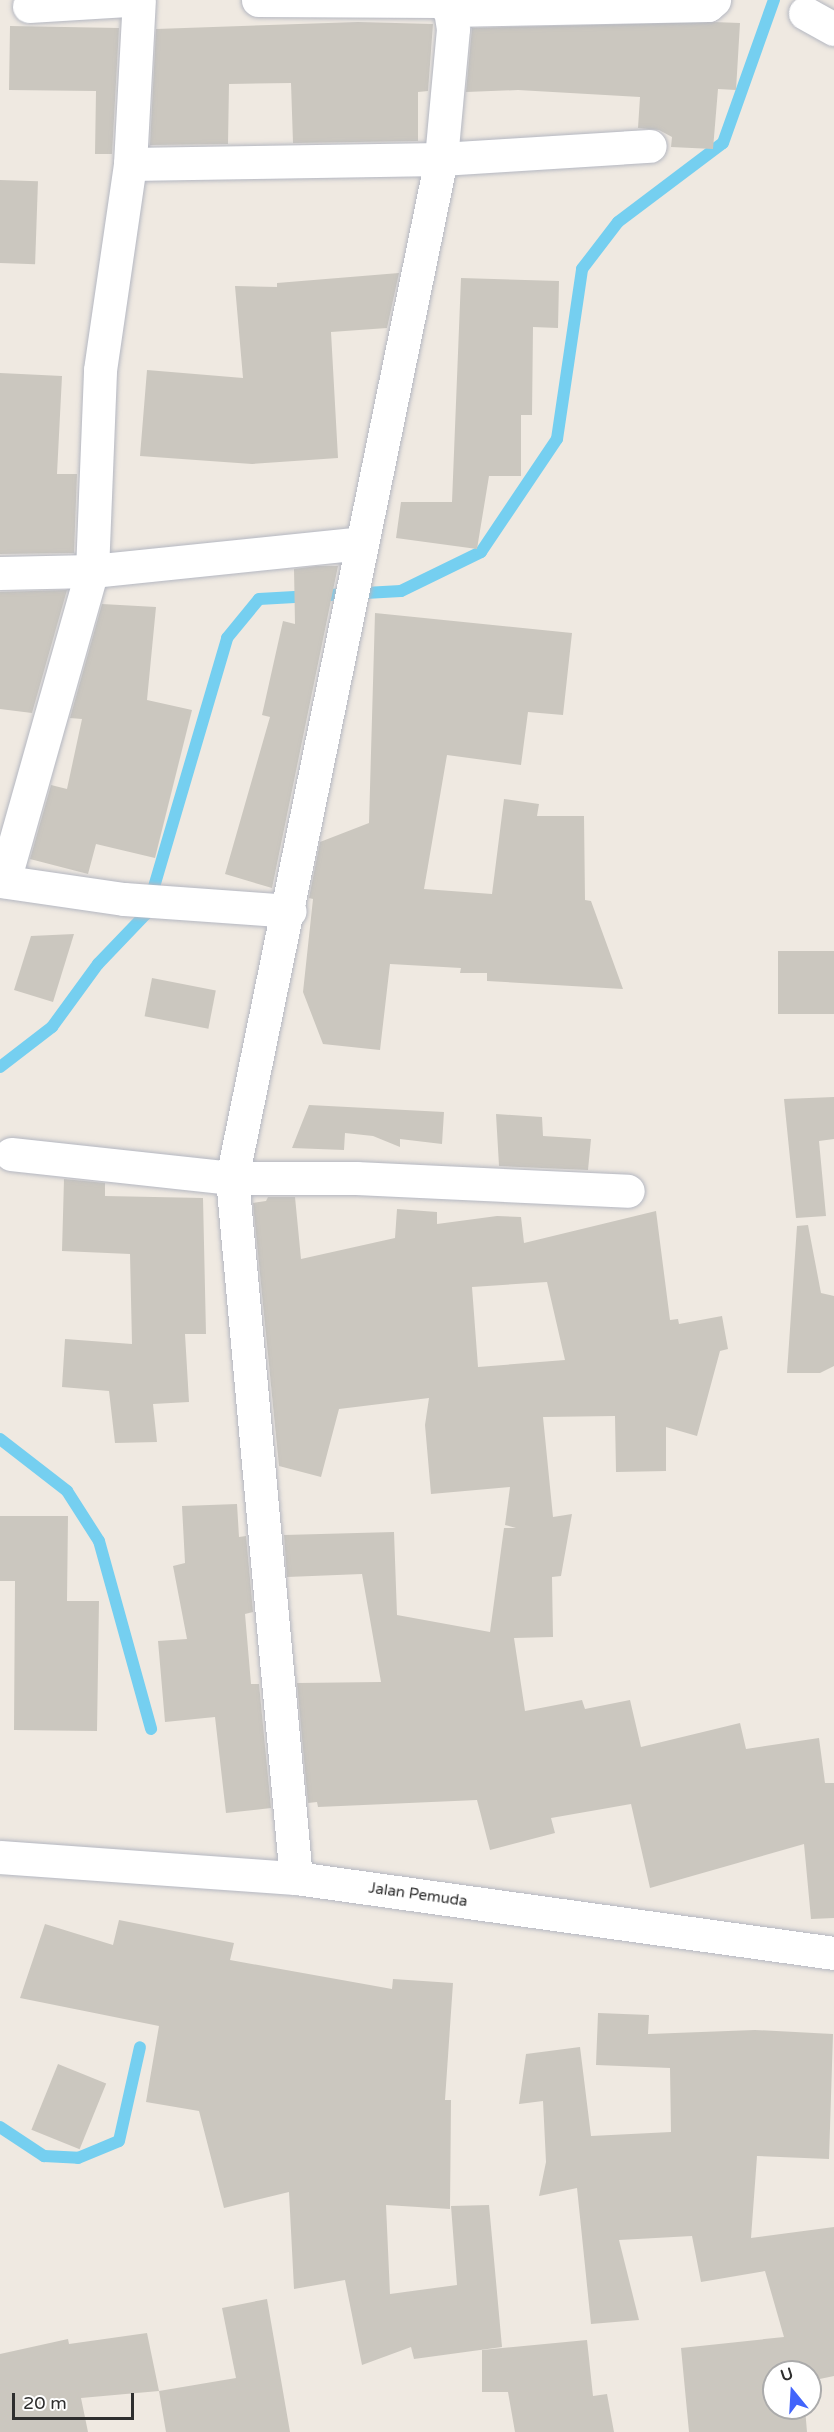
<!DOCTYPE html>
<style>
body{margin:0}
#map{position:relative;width:834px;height:2432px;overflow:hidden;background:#efe9e1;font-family:"Varela Round",sans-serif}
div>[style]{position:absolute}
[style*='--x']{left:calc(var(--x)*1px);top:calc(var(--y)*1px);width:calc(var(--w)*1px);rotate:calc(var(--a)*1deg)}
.stream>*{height:12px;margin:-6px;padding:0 6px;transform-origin:6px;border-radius:6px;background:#75cff0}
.building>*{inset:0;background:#cbc7bf;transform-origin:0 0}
.roads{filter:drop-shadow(0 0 2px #b4b7c1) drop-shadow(0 0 2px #b4b7c1)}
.street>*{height:33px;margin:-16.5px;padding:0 16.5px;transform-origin:16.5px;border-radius:16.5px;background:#fff}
.secondary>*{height:33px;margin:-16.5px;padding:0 16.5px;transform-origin:16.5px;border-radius:16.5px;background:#fff}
span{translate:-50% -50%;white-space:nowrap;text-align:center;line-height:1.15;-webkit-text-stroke:4.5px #fff;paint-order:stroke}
.street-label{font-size:15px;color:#2e2e2e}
.north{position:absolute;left:762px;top:2360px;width:60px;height:60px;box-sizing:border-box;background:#fff;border:2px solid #ababab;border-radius:50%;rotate:342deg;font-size:16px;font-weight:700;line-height:24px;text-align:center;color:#2e2e2e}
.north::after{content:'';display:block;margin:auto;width:21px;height:27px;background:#4264fb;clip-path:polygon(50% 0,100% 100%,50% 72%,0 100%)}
.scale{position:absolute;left:12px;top:2393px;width:122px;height:27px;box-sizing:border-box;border:3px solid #2e2e2e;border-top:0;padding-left:8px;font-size:18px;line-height:21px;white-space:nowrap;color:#2e2e2e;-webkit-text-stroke:4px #fff;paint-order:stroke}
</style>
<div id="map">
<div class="stream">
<div style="--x:0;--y:1067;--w:66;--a:-37.6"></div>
<div style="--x:52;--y:1027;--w:78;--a:-53.9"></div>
<div style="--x:98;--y:964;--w:69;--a:-46.2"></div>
<div style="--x:146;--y:914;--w:288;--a:-73.6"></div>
<div style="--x:227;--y:638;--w:50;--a:-50.6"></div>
<div style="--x:259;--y:599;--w:142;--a:-3.2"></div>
<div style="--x:401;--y:591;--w:89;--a:-26"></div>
<div style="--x:481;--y:552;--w:136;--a:-56.1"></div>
<div style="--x:557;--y:439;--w:172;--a:-81.6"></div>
<div style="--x:582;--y:269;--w:59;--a:-52.5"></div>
<div style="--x:618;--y:222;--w:131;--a:-37"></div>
<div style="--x:723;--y:143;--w:152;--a:-70.4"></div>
<div style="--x:0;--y:1439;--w:85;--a:37.8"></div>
<div style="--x:67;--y:1491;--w:59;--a:57.4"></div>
<div style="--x:99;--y:1541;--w:195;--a:74.5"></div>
<div style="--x:0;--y:2127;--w:53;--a:33.4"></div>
<div style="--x:44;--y:2156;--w:34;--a:3"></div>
<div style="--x:78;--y:2158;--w:44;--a:-22.5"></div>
<div style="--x:119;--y:2141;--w:96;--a:-77.4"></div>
</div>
<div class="building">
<div style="clip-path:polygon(358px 22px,433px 24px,428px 91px,418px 92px,418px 141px,293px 143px,291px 83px,229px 84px,228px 144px,150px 145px,156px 29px)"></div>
<div style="clip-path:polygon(713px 22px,740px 23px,736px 90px,718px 89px,713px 149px,671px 147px,672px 137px,659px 130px,638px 128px,640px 97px,518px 90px,466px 92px,472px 28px)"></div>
<div style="clip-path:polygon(10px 26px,119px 28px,112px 154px,95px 154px,96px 91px,9px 90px)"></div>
<div style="left:0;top:180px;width:38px;height:83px;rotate:2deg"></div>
<div style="clip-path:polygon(399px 273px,387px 328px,331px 332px,338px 458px,252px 464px,140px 456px,147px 370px,243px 378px,235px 286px,277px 287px,277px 283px)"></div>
<div style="clip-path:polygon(461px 278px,559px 281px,558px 328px,533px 327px,532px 415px,521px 415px,521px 476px,489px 476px,477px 549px,396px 538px,401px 502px,452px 502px)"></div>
<div style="clip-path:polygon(0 373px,62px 376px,57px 474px,77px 474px,74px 553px,0 554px)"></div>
<div style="clip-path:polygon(317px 566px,338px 566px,272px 888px,225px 874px,270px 717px,262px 715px,283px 621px,295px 624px,294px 569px)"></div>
<div style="clip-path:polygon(67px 590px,32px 713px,0 709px,0 592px)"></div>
<div style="clip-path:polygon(102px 604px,156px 607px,147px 700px,192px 710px,155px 858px,96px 844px,88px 874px,30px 859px,51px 785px,67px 789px,82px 719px,70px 718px)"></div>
<div style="clip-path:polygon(375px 613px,572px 633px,563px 715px,528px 712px,521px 765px,447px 755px,424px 889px,492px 894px,504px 799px,539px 804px,537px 816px,584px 816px,585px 900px,591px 901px,623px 989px,487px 981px,487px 973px,460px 973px,461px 968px,390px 964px,380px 1050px,323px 1044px,303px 992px,313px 899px,309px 898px,320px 842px,369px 823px)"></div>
<div style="clip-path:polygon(74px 934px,53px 1002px,14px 990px,31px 936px)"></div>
<div style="left:834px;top:951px;width:63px;height:56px;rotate:90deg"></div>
<div style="left:152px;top:978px;width:65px;height:39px;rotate:11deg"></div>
<div style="clip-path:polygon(834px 1097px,834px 1139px,819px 1141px,826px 1216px,796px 1218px,784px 1099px)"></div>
<div style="clip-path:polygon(309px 1105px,444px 1112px,442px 1144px,400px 1139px,400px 1147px,373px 1136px,345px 1133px,344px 1150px,292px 1148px)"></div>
<div style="clip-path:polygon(496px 1114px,542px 1117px,543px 1136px,591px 1139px,588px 1170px,499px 1166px)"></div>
<div style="clip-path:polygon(64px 1179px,105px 1183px,105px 1196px,203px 1198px,206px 1334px,185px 1334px,189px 1402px,153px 1404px,157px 1442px,115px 1443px,109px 1391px,62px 1387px,65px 1339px,132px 1344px,130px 1254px,62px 1251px)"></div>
<div style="clip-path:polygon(evenodd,268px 1197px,295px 1197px,301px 1259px,395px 1238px,397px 1209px,437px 1212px,437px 1224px,497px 1216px,521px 1217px,524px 1243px,656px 1211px,670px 1320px,678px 1319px,679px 1324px,722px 1316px,728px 1349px,720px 1351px,697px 1436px,666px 1427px,666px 1471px,616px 1472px,615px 1416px,543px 1417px,553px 1517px,572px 1514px,561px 1576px,552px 1577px,553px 1637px,514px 1638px,525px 1711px,582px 1700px,585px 1709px,630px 1700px,641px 1747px,740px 1723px,746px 1749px,819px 1738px,825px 1783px,834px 1783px,834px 1918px,811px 1919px,804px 1844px,650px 1888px,631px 1804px,551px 1818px,555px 1833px,490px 1850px,477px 1800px,318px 1807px,317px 1802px,308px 1803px,297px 1683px,381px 1682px,362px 1574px,287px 1577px,284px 1535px,394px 1532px,397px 1615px,490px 1632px,504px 1528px,516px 1528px,505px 1525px,510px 1487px,431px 1494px,425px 1425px,429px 1398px,339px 1409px,321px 1477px,279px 1466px,253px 1203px,266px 1201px,268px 1197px,547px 1282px,565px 1360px,478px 1367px,472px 1287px,547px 1282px)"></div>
<div style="clip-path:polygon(808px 1225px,821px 1293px,834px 1296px,834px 1366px,820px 1373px,787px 1373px,797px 1226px)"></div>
<div style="clip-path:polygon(237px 1504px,239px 1537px,246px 1536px,253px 1612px,245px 1614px,251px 1684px,259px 1684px,271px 1808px,226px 1813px,215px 1717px,165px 1722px,158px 1641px,187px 1639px,173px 1566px,185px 1563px,182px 1506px)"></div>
<div style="clip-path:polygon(0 1516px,68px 1516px,67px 1601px,99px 1601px,97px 1731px,14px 1730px,15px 1581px,0 1581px)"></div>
<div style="clip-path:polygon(119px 1920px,234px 1943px,230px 1960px,392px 1989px,393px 1979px,453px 1983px,445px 2100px,451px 2100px,450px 2209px,386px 2205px,390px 2294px,457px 2285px,451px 2206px,489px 2205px,502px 2347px,414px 2359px,411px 2347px,362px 2365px,345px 2280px,294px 2289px,289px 2192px,224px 2208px,199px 2111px,146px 2102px,159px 2026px,20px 1998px,45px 1924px,113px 1945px)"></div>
<div style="clip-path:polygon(598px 2013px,649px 2015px,648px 2034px,755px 2030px,833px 2034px,829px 2159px,757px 2156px,751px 2238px,834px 2227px,834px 2376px,810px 2381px,810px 2372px,774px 2372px,774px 2408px,805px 2408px,807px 2432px,689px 2432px,681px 2348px,784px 2337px,765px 2271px,701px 2282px,692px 2236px,619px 2240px,639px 2320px,591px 2324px,577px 2188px,539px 2196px,546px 2162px,543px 2101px,519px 2104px,526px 2054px,580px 2047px,591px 2136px,671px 2132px,670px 2068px,596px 2065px)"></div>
<div style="left:58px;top:2064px;width:52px;height:71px;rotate:22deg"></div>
<div style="clip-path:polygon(267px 2299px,290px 2432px,166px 2432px,159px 2391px,236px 2378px,222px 2308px)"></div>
<div style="clip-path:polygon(147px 2333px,159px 2391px,81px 2398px,88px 2432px,0 2432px,0 2354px,68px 2339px,69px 2344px)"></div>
<div style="clip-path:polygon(587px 2340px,593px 2396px,607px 2394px,614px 2432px,515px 2432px,508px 2392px,482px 2392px,482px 2350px)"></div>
</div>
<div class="roads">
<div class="street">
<div style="--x:258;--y:0;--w:182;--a:0.3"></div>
<div style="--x:440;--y:1;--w:13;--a:42"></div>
<div style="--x:450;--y:10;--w:19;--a:81"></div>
<div style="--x:453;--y:29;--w:131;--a:95.3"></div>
<div style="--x:441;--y:159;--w:1040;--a:101.59"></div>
<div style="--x:232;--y:1178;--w:703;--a:84.78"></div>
<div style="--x:29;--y:6;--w:98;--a:-3.5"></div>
<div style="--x:450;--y:10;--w:258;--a:-1.1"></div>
<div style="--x:708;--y:5;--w:8;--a:-40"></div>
<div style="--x:805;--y:13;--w:33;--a:29"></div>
<div style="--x:130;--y:164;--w:311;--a:-0.9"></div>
<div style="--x:441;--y:159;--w:209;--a:-3.6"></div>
<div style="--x:0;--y:573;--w:92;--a:-1.2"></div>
<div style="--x:92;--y:571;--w:271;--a:-5.9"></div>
<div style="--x:0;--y:881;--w:125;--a:8.3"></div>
<div style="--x:124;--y:899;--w:166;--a:4.1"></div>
<div style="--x:4;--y:881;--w:322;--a:-74.2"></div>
<div style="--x:92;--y:571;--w:201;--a:-87.7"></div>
<div style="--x:100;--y:370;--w:208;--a:-81.7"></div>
<div style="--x:130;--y:164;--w:164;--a:-86.9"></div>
<div style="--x:11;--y:1154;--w:222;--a:6.2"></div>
<div style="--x:232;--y:1178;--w:124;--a:0"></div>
<div style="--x:356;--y:1178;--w:272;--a:2.7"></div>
</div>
<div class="secondary">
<div style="--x:0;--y:1857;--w:297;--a:4.1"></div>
<div style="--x:296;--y:1878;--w:543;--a:7.94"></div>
</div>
</div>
<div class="street-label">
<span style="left:418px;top:1895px;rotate:8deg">Jalan Pemuda</span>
</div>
<div class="north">U</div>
<div class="scale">20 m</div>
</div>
